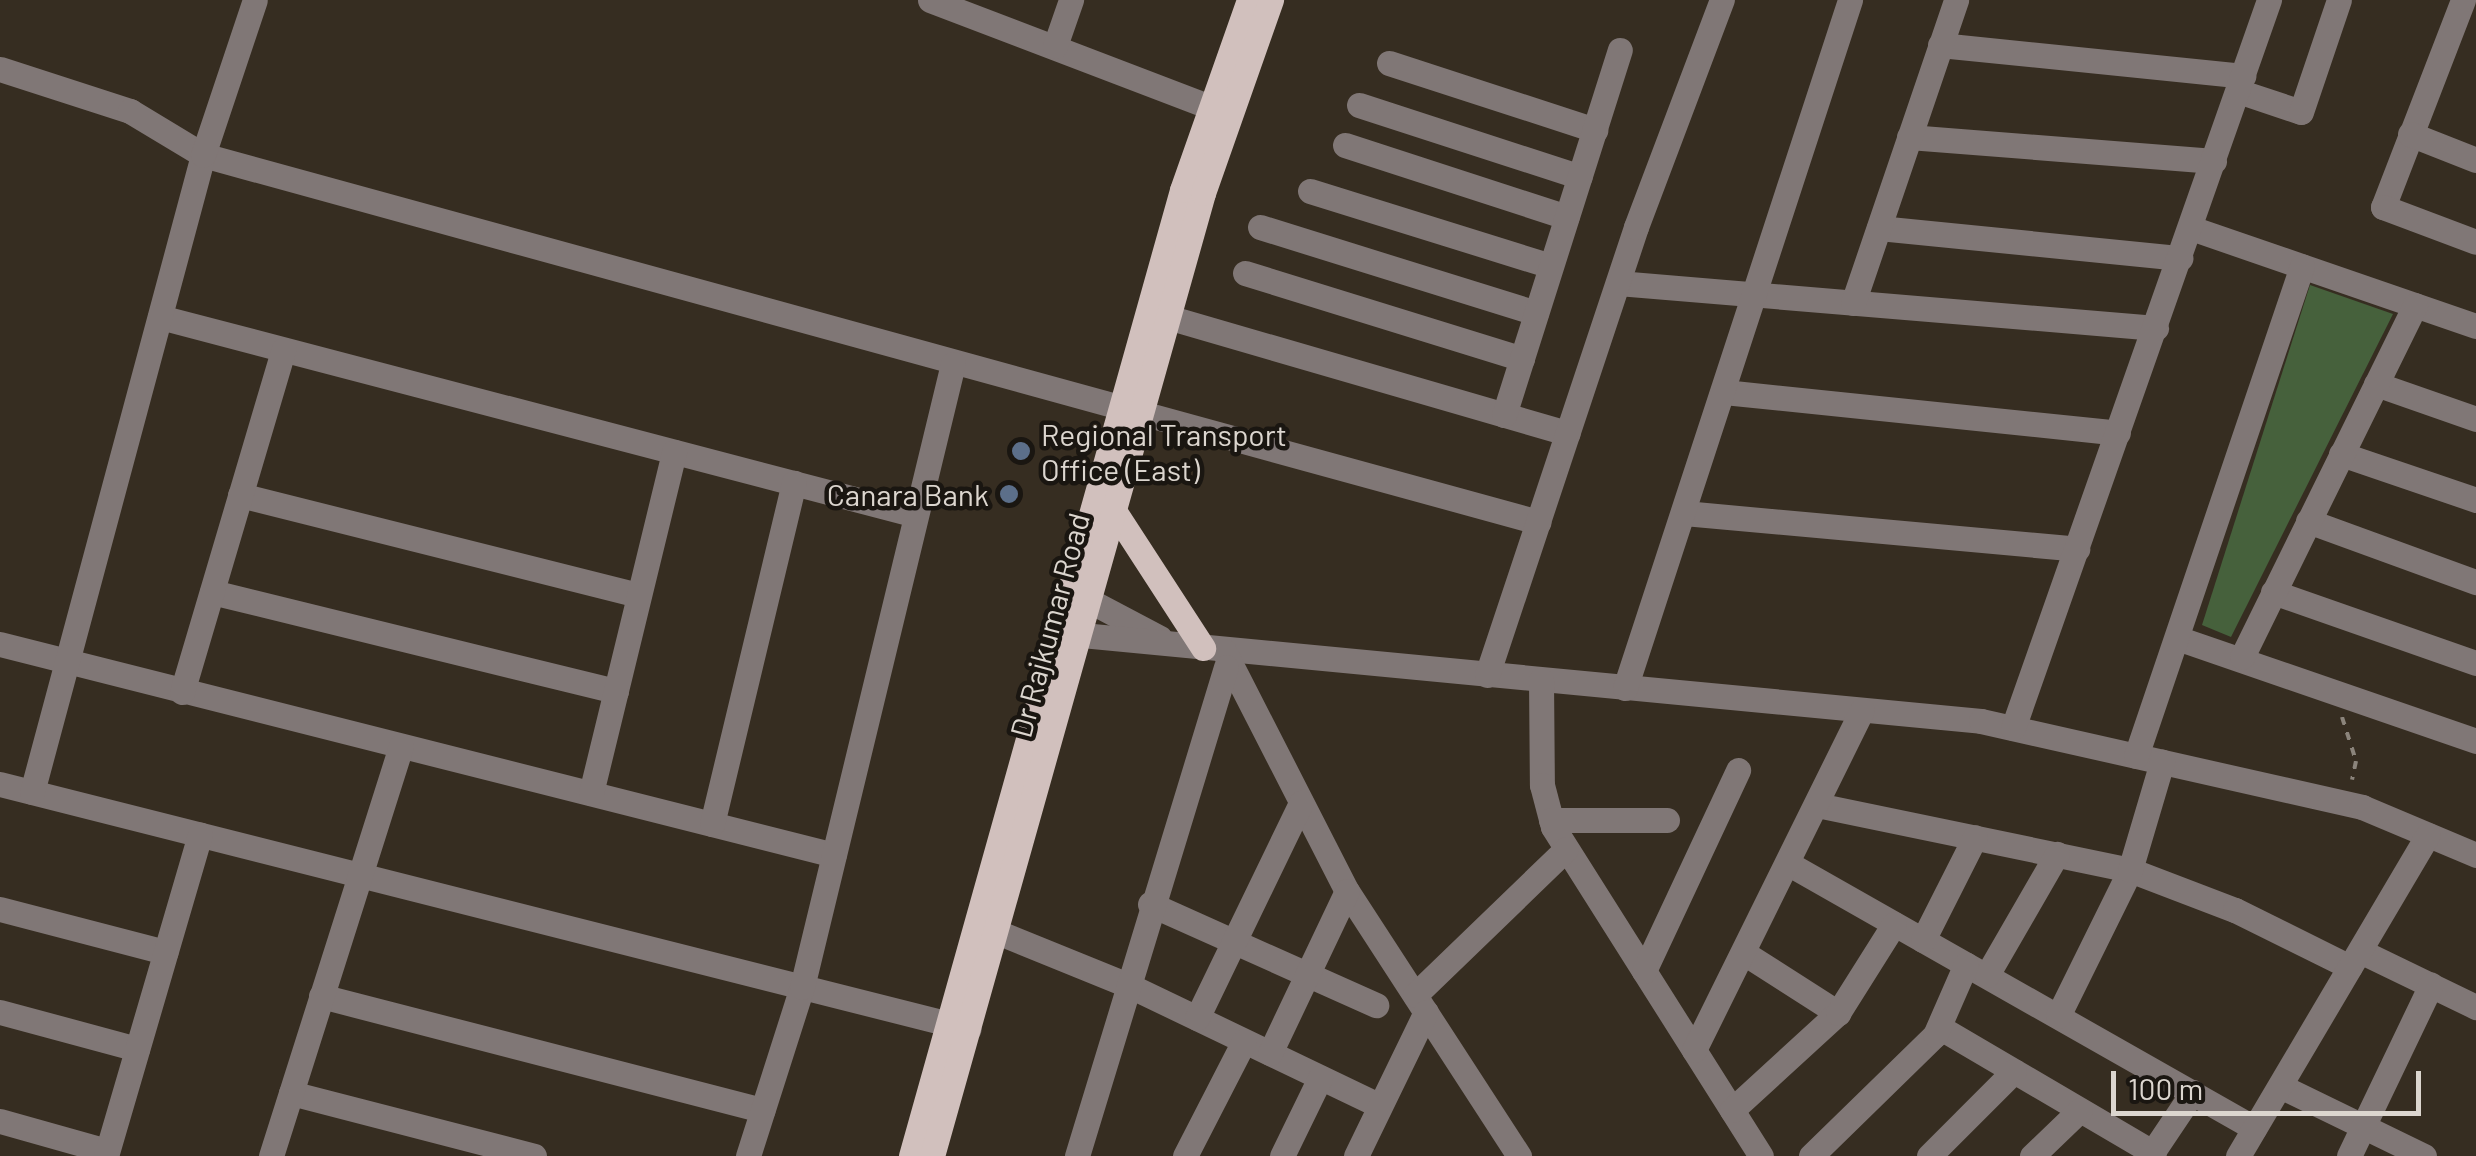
<!DOCTYPE html>
<style>
body{margin:0}
#map{position:relative;width:2476px;height:1156px;overflow:hidden;background:#362d21;font-family:Barlow,sans-serif}
div>[style]{position:absolute}
[style*='--x']{left:calc(var(--x)*1px);top:calc(var(--y)*1px);width:calc(var(--w)*1px);rotate:calc(var(--a)*1deg)}
.green>*{inset:0;background:#46613c}
.path>*{height:4px;margin-top:-2px;transform-origin:0;background:repeating-linear-gradient(90deg,#8b847b 0 8px,transparent 0 16px)}
.minor>*{height:25px;margin:-12.5px;padding:0 12.5px;transform-origin:12.5px;border-radius:12.5px;background:#807776}
.major>*{height:25px;margin:-12.5px;padding:0 12.5px;transform-origin:12.5px;border-radius:12.5px;background:#d1c0bd}
.dots>*{width:28px;height:28px;translate:-50% -50%;box-sizing:border-box;border:5px solid #1a1611;border-radius:50%}
span{translate:-50% -50%;white-space:nowrap;text-align:center;line-height:1.15;-webkit-text-stroke:9px #1a1611;paint-order:stroke}
.poi-label{font-size:30px;color:#dcd6cf}
.left{translate:0 -50%;text-align:left}
.right{translate:-100% -50%;text-align:right}
.street-label{font-size:30px;color:#dcd6cf}
.scale{position:absolute;left:2111px;top:1071px;width:310px;height:45px;box-sizing:border-box;border:5px solid #dcd6cf;border-top:0;padding-left:12px;font-size:30px;line-height:35px;white-space:nowrap;color:#dcd6cf;-webkit-text-stroke:8px #1a1611;paint-order:stroke}
</style>
<div id="map">
<div class="green">
<div style="clip-path:polygon(2310px 285px,2393px 314px,2231px 637px,2202px 625px)"></div>
</div>
<div class="path">
<div style="--x:2342;--y:717;--w:46;--a:72.3"></div>
<div style="--x:2356;--y:761;--w:19;--a:102"></div>
</div>
<div class="minor">
<div style="--x:930;--y:0;--w:320;--a:20.9"></div>
<div style="--x:2463;--y:0;--w:222;--a:111.1"></div>
<div style="--x:2383;--y:207;--w:99;--a:20.6"></div>
<div style="--x:1940;--y:45;--w:305;--a:5.8"></div>
<div style="--x:1055;--y:46;--w:49;--a:-70.8"></div>
<div style="--x:1389;--y:63;--w:217;--a:18"></div>
<div style="--x:0;--y:69;--w:137;--a:17.9"></div>
<div style="--x:130;--y:111;--w:85;--a:31.1"></div>
<div style="--x:203;--y:155;--w:1385;--a:15.37"></div>
<div style="--x:2238;--y:91;--w:66;--a:18.4"></div>
<div style="--x:2301;--y:112;--w:118;--a:-71.3"></div>
<div style="--x:1359;--y:105;--w:232;--a:18"></div>
<div style="--x:2410;--y:134;--w:71;--a:21.5"></div>
<div style="--x:1909;--y:137;--w:306;--a:4.5"></div>
<div style="--x:1345;--y:145;--w:233;--a:18"></div>
<div style="--x:1310;--y:191;--w:252;--a:17.3"></div>
<div style="--x:1260;--y:227;--w:289;--a:17.3"></div>
<div style="--x:1879;--y:228;--w:303;--a:5.7"></div>
<div style="--x:2191;--y:228;--w:301;--a:19"></div>
<div style="--x:1245;--y:273;--w:290;--a:17.2"></div>
<div style="--x:1618;--y:283;--w:540;--a:4.78"></div>
<div style="--x:1853;--y:303;--w:320;--a:-71.2"></div>
<div style="--x:160;--y:317;--w:781;--a:14.68"></div>
<div style="--x:1171;--y:318;--w:413;--a:16.2"></div>
<div style="--x:2376;--y:384;--w:106;--a:19.3"></div>
<div style="--x:1724;--y:392;--w:396;--a:5.9"></div>
<div style="--x:1504;--y:415;--w:383;--a:-72.4"></div>
<div style="--x:2341;--y:454;--w:143;--a:18.8"></div>
<div style="--x:240;--y:495;--w:411;--a:14.1"></div>
<div style="--x:1684;--y:513;--w:395;--a:5.2"></div>
<div style="--x:2308;--y:521;--w:179;--a:20"></div>
<div style="--x:212;--y:592;--w:416;--a:13.8"></div>
<div style="--x:1073;--y:592;--w:98;--a:27.9"></div>
<div style="--x:2273;--y:592;--w:215;--a:19.3"></div>
<div style="--x:1061;--y:633;--w:924;--a:5.46"></div>
<div style="--x:1981;--y:721;--w:391;--a:12.7"></div>
<div style="--x:2362;--y:807;--w:124;--a:22.8"></div>
<div style="--x:2180;--y:639;--w:313;--a:19"></div>
<div style="--x:0;--y:644;--w:860;--a:14.2"></div>
<div style="--x:1224;--y:651;--w:270;--a:62.9"></div>
<div style="--x:1347;--y:891;--w:316;--a:57"></div>
<div style="--x:2242;--y:657;--w:392;--a:-63.8"></div>
<div style="--x:1487;--y:675;--w:472;--a:-71.6"></div>
<div style="--x:1636;--y:227;--w:243;--a:-69.3"></div>
<div style="--x:1541;--y:680;--w:105;--a:89.5"></div>
<div style="--x:1542;--y:785;--w:43;--a:75.3"></div>
<div style="--x:1553;--y:827;--w:389;--a:57.7"></div>
<div style="--x:1625;--y:688;--w:724;--a:-71.89"></div>
<div style="--x:182;--y:692;--w:357;--a:-73.5"></div>
<div style="--x:2013;--y:728;--w:772;--a:-70.63"></div>
<div style="--x:2136;--y:756;--w:517;--a:-71.28"></div>
<div style="--x:0;--y:784;--w:999;--a:14.19"></div>
<div style="--x:32;--y:792;--w:660;--a:-74.97"></div>
<div style="--x:203;--y:155;--w:163;--a:-71.5"></div>
<div style="--x:591;--y:793;--w:351;--a:-76.3"></div>
<div style="--x:1817;--y:805;--w:320;--a:11.7"></div>
<div style="--x:2130;--y:870;--w:112;--a:20.9"></div>
<div style="--x:2235;--y:910;--w:128;--a:26.4"></div>
<div style="--x:1551;--y:820;--w:116;--a:0"></div>
<div style="--x:712;--y:824;--w:351;--a:-76.5"></div>
<div style="--x:1789;--y:864;--w:535;--a:29.59"></div>
<div style="--x:1150;--y:904;--w:248;--a:24.1"></div>
<div style="--x:0;--y:909;--w:171;--a:14.6"></div>
<div style="--x:997;--y:932;--w:144;--a:22.1"></div>
<div style="--x:1130;--y:986;--w:277;--a:25.6"></div>
<div style="--x:1923;--y:940;--w:115;--a:-63.2"></div>
<div style="--x:2360;--y:951;--w:129;--a:25.8"></div>
<div style="--x:1744;--y:953;--w:112;--a:32.6"></div>
<div style="--x:1644;--y:971;--w:222;--a:-64.9"></div>
<div style="--x:1987;--y:975;--w:140;--a:-60"></div>
<div style="--x:1415;--y:995;--w:210;--a:-44"></div>
<div style="--x:321;--y:996;--w:456;--a:14.5"></div>
<div style="--x:0;--y:1012;--w:142;--a:15.1"></div>
<div style="--x:2058;--y:1016;--w:163;--a:-63.7"></div>
<div style="--x:2130;--y:870;--w:113;--a:-73.5"></div>
<div style="--x:1197;--y:1018;--w:239;--a:-64.2"></div>
<div style="--x:1939;--y:1027;--w:249;--a:30.4"></div>
<div style="--x:1694;--y:1050;--w:379;--a:-63.7"></div>
<div style="--x:1270;--y:1053;--w:179;--a:-64.6"></div>
<div style="--x:2280;--y:1086;--w:160;--a:25.9"></div>
<div style="--x:291;--y:1093;--w:251;--a:14.5"></div>
<div style="--x:1732;--y:1110;--w:144;--a:-42.5"></div>
<div style="--x:1838;--y:1013;--w:105;--a:-57.8"></div>
<div style="--x:0;--y:1121;--w:111;--a:15.7"></div>
<div style="--x:106;--y:1156;--w:335;--a:-73.7"></div>
<div style="--x:271;--y:1156;--w:430;--a:-72.4"></div>
<div style="--x:748;--y:1156;--w:177;--a:-72.3"></div>
<div style="--x:802;--y:987;--w:641;--a:-76.38"></div>
<div style="--x:1077;--y:1156;--w:511;--a:-73.05"></div>
<div style="--x:1185;--y:1156;--w:129;--a:-62.8"></div>
<div style="--x:1282;--y:1156;--w:87;--a:-64"></div>
<div style="--x:1356;--y:1156;--w:160;--a:-64.1"></div>
<div style="--x:1811;--y:1156;--w:173;--a:-44.3"></div>
<div style="--x:1935;--y:1035;--w:77;--a:-66.4"></div>
<div style="--x:1929;--y:1156;--w:120;--a:-45"></div>
<div style="--x:2032;--y:1156;--w:66;--a:-43.8"></div>
<div style="--x:2150;--y:1156;--w:77;--a:-56.1"></div>
<div style="--x:2238;--y:1156;--w:373;--a:-59.4"></div>
<div style="--x:2349;--y:1156;--w:190;--a:-64.4"></div>
</div>
<div class="major">
<div style="--x:1109;--y:503;--w:173;--a:57"></div>
<div style="--x:911;--y:1156;--w:1003;--a:-74.33"></div>
<div style="--x:1182;--y:190;--w:201;--a:-70.6"></div>
<div style="--x:932;--y:1156;--w:1000;--a:-74.28"></div>
<div style="--x:1203;--y:193;--w:205;--a:-70.6"></div>
</div>
<div class="dots">
<div style="left:1021px;top:451px;background:#5c6f8a"></div>
<div style="left:1009px;top:494px;background:#5c6f8a"></div>
</div>
<div class="poi-label">
<span class="left" style="left:1041px;top:451px">Regional Transport<br>Office (East)</span>
<span class="right" style="left:989px;top:494px">Canara Bank</span>
</div>
<div class="street-label">
<span style="left:1049px;top:625px;rotate:-75deg">Dr Rajkumar Road</span>
</div>
<div class="scale">100 m</div>
</div>
